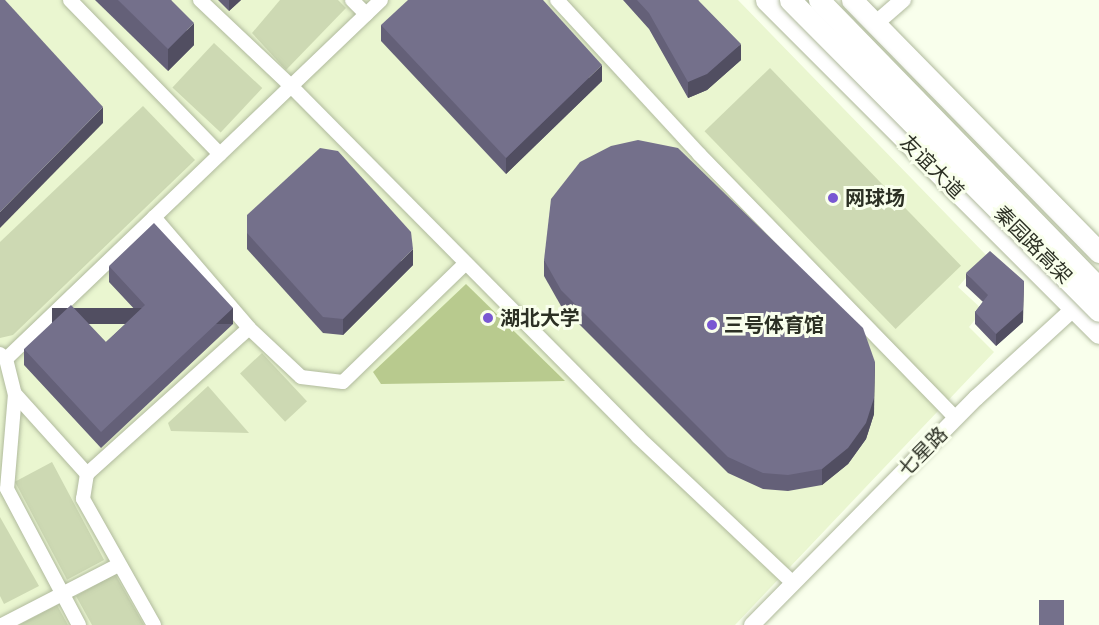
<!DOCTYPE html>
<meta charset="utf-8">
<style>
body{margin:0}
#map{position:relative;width:1099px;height:625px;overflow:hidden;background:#f9ffec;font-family:Karla,"Noto Sans SC",sans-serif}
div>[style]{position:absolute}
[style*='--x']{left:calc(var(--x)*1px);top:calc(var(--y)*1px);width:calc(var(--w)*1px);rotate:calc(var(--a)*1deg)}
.built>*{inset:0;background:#eaf6d0}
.green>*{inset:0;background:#cdd9b3;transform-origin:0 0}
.forest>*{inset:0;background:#b8ca8e}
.roads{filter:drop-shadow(0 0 2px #b0ba9d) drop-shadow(0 0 2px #b0ba9d)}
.minor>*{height:14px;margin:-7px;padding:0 7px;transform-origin:7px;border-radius:7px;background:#fff}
.tertiary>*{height:16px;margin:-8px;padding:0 8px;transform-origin:8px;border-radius:8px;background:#fff}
.primary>*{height:21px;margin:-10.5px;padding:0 10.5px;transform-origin:10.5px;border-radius:10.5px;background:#fff}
.bridges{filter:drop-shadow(0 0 2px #b0ba9d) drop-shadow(0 0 2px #b0ba9d)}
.primary-bridge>*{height:21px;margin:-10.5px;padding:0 10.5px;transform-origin:10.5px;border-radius:10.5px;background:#fff}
.wall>*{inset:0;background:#646078}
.shaded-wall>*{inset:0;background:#514e61;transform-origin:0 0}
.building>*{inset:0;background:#74708b;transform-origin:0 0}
.dots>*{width:16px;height:16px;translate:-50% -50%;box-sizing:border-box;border:3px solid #f9ffec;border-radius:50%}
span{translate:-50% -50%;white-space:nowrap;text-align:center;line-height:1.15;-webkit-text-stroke:6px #f9ffec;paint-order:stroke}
.street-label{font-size:20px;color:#2c3024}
.poi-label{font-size:20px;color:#2c3024;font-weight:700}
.left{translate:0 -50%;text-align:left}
</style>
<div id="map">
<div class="built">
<div style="clip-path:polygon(0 0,738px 0,986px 255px,958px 287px,983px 310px,969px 327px,994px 352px,735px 625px,0 625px)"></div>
</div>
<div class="green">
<div style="clip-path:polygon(280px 0,338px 0,346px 8px,286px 70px,252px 33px)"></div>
<div style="left:214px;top:43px;width:66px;height:61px;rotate:43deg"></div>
<div style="left:770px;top:68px;width:275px;height:91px;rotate:46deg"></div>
<div style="clip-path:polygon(143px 106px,195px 160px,13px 335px,0 338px,0 242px)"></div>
<div style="left:262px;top:353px;width:66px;height:30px;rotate:47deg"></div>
<div style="clip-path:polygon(208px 386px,249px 433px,171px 431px,168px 423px)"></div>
<div style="left:52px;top:462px;width:111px;height:42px;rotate:62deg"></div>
<div style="clip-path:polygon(0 517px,39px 586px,4px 604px,0 596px)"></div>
<div style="clip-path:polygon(115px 574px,144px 625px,92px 625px,76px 596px)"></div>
<div style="clip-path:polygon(57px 605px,68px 625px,19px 625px)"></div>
</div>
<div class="forest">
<div style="clip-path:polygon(466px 284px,565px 381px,381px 384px,373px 372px)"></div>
</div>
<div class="roads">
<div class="minor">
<div style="--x:70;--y:0;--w:215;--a:45.8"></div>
<div style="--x:200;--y:0;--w:125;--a:43.4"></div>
<div style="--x:291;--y:86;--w:494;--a:45.3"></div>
<div style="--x:638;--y:437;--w:213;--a:43.3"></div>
<div style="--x:352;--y:0;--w:20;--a:45"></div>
<div style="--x:557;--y:0;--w:209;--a:47.3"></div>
<div style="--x:699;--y:154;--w:368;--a:45.8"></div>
<div style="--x:154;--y:217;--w:146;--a:49.4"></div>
<div style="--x:249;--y:328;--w:71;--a:43.3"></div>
<div style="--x:301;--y:377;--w:42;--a:6.8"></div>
<div style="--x:343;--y:382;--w:171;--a:-44.1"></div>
<div style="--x:0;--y:354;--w:8;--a:40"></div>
<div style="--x:6;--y:359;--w:519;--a:-43.75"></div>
<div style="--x:6;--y:359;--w:36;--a:76"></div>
<div style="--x:15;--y:394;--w:108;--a:48"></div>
<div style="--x:15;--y:394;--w:95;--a:94.8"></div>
<div style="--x:7;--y:489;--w:154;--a:62.1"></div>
<div style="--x:2;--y:625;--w:131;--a:-27.3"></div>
<div style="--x:154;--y:625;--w:145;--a:-119.4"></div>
<div style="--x:83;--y:499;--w:25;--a:-81"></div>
<div style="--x:87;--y:474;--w:218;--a:-42"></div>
</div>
<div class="tertiary">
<div style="--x:875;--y:24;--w:37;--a:-41"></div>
<div style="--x:752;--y:625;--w:319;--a:-45.4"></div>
<div style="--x:976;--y:398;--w:145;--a:-42.5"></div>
</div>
<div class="primary">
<div style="--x:766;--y:0;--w:471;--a:45"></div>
<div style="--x:852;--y:0;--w:353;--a:45.6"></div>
</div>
</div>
<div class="bridges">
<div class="primary-bridge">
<div style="--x:790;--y:0;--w:438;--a:45.2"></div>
<div style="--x:819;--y:0;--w:402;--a:45.8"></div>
</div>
</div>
<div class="wall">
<div style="clip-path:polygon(95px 0,171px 0,194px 45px,168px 71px)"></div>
<div style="clip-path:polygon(218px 0,241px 0,229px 11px)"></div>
<div style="clip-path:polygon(623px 0,698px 0,741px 60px,707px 90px,688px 98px,649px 29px)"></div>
<div style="clip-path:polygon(381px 25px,602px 81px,506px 174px,381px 41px)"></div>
<div style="clip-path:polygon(247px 215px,413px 265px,343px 335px,323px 333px,247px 249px)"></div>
<div style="clip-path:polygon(544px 260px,874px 414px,866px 439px,848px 464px,822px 485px,788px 491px,763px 489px,728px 473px,561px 306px,544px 276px)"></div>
<div style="clip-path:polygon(109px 266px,233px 324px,101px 448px,24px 365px,24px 349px,106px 342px,138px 313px,109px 282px)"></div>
<div style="clip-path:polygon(966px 273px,1023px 322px,996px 346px,975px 324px,975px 312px,983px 302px,966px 286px)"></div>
</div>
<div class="shaded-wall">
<div style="clip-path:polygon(229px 0,241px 0,229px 11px)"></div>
<div style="clip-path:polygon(194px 23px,194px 45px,168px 71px,168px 49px)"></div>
<div style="clip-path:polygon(741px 44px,741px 60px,707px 90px,688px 98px,688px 82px)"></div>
<div style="clip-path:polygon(602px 65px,602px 81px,506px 174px,506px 158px)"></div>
<div style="clip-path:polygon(103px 107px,103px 123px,0 228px,0 212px)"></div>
<div style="clip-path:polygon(413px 249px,413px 265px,343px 335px,343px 319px)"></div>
<div style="clip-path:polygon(1024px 281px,1023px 322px,996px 346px,996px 334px)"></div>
<div style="left:233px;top:308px;width:16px;height:181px;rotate:90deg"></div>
<div style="clip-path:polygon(875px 362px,874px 414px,866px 439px,848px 464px,822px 485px,822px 469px)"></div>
</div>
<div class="building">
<div style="clip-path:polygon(0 0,5px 0,103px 107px,0 212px)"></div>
<div style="clip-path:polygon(118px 0,171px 0,194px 23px,168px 49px)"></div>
<div style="clip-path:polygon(408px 0,543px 0,602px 65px,506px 158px,381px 25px)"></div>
<div style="clip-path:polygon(637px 0,698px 0,741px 44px,707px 74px,688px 82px,649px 13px)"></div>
<div style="clip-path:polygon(638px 140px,678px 148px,863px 328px,875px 362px,874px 398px,866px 423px,848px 448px,822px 469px,788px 475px,763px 473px,728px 457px,561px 290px,544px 260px,551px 199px,580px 162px,611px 146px)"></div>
<div style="clip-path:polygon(320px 148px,338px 151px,411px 232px,413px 249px,343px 319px,323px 317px,247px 233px,247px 215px)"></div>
<div style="clip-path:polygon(154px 223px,233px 308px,101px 432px,24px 349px,71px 305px,106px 342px,145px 305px,109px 266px)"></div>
<div style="clip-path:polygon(990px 251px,1024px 281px,1023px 310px,996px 334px,975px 312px,988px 295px,966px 273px)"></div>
<div style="left:1064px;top:600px;width:25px;height:25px;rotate:90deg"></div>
</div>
<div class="dots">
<div style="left:833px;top:198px;background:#7958d2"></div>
<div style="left:488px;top:318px;background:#7958d2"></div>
<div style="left:712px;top:325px;background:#7958d2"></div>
</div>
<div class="street-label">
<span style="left:932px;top:167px;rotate:45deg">友谊大道</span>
<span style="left:1033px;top:245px;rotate:45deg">秦园路高架</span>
<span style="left:923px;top:452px;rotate:-45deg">七星路</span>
</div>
<div class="poi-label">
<span class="left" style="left:845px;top:198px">网球场</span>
<span class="left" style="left:500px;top:318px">湖北大学</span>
<span class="left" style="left:724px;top:325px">三号体育馆</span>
</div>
</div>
